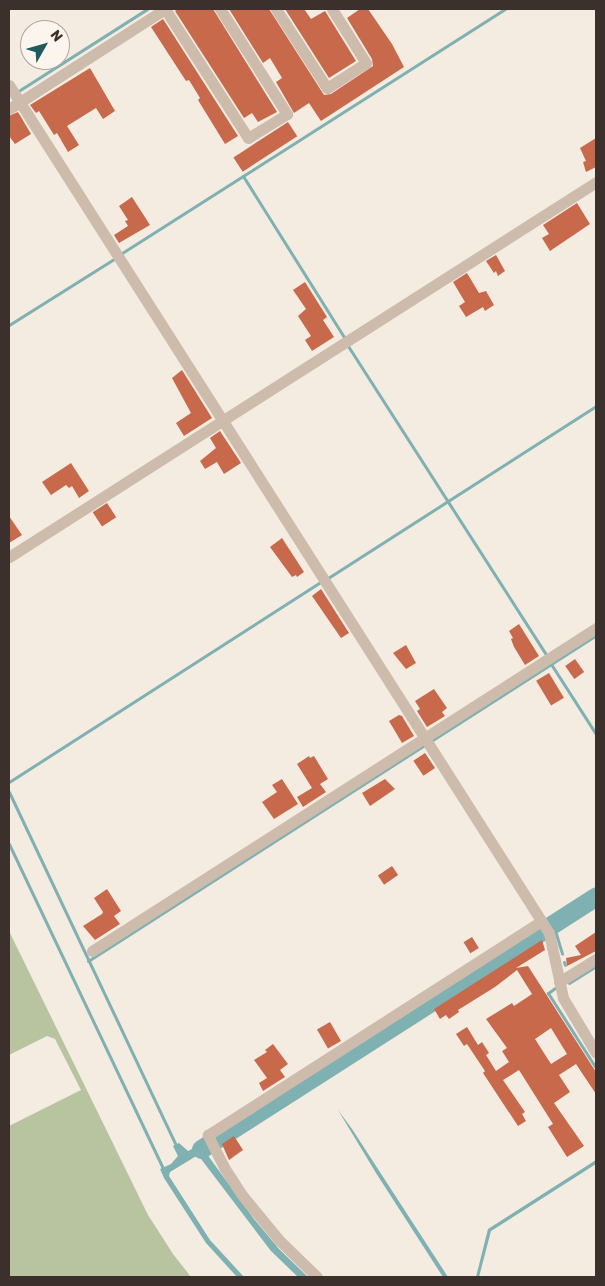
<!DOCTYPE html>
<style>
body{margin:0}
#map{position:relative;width:605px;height:1286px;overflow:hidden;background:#f4ebe1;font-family:Rubik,sans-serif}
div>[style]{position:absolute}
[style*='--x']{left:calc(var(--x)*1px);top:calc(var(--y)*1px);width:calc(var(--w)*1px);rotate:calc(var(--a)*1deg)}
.green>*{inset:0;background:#b8c4a0}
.water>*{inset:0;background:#7fb0b2}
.stream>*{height:3px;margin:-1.5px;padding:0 1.5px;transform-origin:1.5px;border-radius:1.5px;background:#7fb0b2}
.river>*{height:19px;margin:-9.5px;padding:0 9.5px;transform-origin:9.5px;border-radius:9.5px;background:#7fb0b2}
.building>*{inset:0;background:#c8694b;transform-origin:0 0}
.minor>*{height:11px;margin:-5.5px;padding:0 5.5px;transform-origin:5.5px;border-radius:5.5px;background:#cdbbac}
span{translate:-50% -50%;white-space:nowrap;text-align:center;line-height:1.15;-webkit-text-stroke:4px #fbf5ee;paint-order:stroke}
.frame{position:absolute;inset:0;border:10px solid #3b302b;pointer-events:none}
.north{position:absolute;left:20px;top:20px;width:50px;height:50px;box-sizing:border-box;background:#fbf5ee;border:1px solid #aea6a0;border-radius:50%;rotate:52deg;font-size:14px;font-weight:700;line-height:20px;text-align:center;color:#3b302b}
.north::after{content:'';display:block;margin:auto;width:18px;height:22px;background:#1f5a5e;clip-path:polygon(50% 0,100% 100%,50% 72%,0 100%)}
</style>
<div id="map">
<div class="green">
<div style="clip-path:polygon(9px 931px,148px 1215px,173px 1254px,191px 1277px,9px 1277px,9px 1126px,81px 1090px,55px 1039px,47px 1036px,9px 1055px)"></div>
</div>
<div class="water">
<div style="clip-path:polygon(338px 1110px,352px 1129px,448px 1277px,443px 1277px,376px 1173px)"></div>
<div style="clip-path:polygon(179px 1143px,188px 1151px,202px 1144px,209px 1157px,254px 1219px,279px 1249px,308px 1277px,298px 1277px,271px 1251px,198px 1155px,170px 1172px,169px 1176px,210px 1240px,244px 1277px,237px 1277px,206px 1243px,164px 1178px,160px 1169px,171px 1164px,178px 1156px,173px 1146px)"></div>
<div style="clip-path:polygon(596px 1160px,596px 1164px,491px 1231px,479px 1277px,476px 1277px,488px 1229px)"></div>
</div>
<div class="stream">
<div style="--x:20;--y:90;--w:151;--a:-32.5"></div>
<div style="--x:243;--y:176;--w:190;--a:57.9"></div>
<div style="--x:122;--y:253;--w:454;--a:-32.5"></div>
<div style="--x:9;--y:325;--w:124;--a:-32.2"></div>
<div style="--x:348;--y:346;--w:367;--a:57.3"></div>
<div style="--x:328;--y:578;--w:318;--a:-32.7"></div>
<div style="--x:551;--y:664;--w:83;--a:57.3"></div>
<div style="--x:431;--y:741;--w:196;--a:-32.7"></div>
<div style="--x:9;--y:782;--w:371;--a:-32.7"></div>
<div style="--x:9;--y:792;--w:393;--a:64.7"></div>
<div style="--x:9;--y:844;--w:362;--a:64.6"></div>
<div style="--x:553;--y:924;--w:31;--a:73"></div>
<div style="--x:88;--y:961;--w:400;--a:-32.7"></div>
<div style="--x:564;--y:962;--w:3;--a:72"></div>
<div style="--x:569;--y:983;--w:32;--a:-32"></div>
<div style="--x:555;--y:988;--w:9;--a:144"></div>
<div style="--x:548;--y:993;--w:89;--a:57.4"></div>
</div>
<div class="river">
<div style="--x:201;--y:1149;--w:469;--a:-32.6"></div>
</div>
<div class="building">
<div style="clip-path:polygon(178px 9px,213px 9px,277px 112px,258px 122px,252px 113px,244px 118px,175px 11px)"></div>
<div style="clip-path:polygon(229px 9px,269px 9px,324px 95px,331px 94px,373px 66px,372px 59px,347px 18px,360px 9px,368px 9px,392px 44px,404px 67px,321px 121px,309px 103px,294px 113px,276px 82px,282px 78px,270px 58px,263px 63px)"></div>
<div style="clip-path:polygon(285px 9px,304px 9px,311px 19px,325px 11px,356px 61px,329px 78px)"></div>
<div style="clip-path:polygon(163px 19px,238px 136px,225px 144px,198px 100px,200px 98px,189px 80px,186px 81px,151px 27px)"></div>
<div style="clip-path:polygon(90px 68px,115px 111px,103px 119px,96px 108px,67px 126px,79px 145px,68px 152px,57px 133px,54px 135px,39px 111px,36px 113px,30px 105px)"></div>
<div style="clip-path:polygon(18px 112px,31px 134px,15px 144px,9px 136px,9px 116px)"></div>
<div style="left:288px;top:122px;width:17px;height:65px;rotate:57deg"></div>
<div style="clip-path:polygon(596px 138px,596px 167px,586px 172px,583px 162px,586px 161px,580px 148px)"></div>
<div style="clip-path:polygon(132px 197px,150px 225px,119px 243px,114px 235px,128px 226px,125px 221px,128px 220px,119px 206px)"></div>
<div style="clip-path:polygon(577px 203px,590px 224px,550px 251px,542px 238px,549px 234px,543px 225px)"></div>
<div style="clip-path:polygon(496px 255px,505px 271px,498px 276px,496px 271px,494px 273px,486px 261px)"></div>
<div style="clip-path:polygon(467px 273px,479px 293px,486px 291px,494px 305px,485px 311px,483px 307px,466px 317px,459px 306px,465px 302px,453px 282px)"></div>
<div style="clip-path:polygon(305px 282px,327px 317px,323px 320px,334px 337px,312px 351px,305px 340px,311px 336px,298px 316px,306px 309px,293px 290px)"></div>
<div style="clip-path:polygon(182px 370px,212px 418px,184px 436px,176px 423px,191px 413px,172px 378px)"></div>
<div style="clip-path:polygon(220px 431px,241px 463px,224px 474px,217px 462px,205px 469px,200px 461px,216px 448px,210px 438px)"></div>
<div style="clip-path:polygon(71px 463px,89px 491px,79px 498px,72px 486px,69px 488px,66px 485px,51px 495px,42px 482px)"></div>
<div style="left:107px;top:503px;width:17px;height:17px;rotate:57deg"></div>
<div style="clip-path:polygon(9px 516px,22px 535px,9px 543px)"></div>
<div style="clip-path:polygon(282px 538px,304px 572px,297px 577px,296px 575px,292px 577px,270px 547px)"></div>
<div style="clip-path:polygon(321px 589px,349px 633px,341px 638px,312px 596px)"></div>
<div style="clip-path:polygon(519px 624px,539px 656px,525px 665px,514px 647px,511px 639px,513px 638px,509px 631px)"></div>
<div style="clip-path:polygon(406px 645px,416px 663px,406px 669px,393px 653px)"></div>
<div style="left:575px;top:659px;width:16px;height:12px;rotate:55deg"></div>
<div style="left:549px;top:673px;width:29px;height:15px;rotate:59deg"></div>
<div style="clip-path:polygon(434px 689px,447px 708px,442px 712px,445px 716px,427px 727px,417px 711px,420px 709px,415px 701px)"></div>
<div style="clip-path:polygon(399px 715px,402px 716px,414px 736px,402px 743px,389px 721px)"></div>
<div style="left:425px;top:753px;width:18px;height:14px;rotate:56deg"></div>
<div style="clip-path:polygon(309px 756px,310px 758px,314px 756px,328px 779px,320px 784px,326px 792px,303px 807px,297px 797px,312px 788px,297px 764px)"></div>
<div style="clip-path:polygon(282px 779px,298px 804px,274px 819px,262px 802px,277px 792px,272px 785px)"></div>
<div style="clip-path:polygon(385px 779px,395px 789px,370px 806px,362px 793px)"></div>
<div style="left:392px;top:866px;width:11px;height:17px;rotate:56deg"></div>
<div style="clip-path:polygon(107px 889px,121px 911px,114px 916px,120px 924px,95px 940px,83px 926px,102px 914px,103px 912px,94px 898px)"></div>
<div style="clip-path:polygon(596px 932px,596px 951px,567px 966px,566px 958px,581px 955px,575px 946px)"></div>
<div style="left:472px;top:937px;width:13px;height:10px;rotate:58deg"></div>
<div style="clip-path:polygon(evenodd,542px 940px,545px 950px,516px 968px,528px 966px,596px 1072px,596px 1094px,576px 1064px,559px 1075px,570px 1092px,554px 1103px,584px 1146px,567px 1157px,548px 1127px,553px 1124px,519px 1070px,503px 1080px,525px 1112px,522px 1114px,526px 1121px,518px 1126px,483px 1073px,485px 1071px,467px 1044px,464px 1046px,456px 1034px,467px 1027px,478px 1045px,482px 1042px,489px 1053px,486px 1055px,496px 1071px,509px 1062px,502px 1051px,507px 1048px,486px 1019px,512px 1003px,514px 1006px,532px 994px,517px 970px,495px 987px,458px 1010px,459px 1012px,449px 1019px,446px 1015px,440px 1019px,434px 1009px,542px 940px,551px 1028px,567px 1054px,551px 1064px,535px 1039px,551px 1028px)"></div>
<div style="left:330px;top:1022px;width:22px;height:15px;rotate:60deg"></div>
<div style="clip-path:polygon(273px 1044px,288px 1064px,280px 1070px,285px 1077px,263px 1091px,259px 1083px,267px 1078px,254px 1060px,267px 1052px,265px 1050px)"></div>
<div style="clip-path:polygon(234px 1136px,243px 1150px,229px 1160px,222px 1144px)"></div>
</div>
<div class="minor">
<div style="--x:165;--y:9;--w:153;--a:57.2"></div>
<div style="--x:248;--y:138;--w:46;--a:-31.6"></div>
<div style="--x:287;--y:114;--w:125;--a:-122.5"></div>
<div style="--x:276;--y:9;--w:94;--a:57.2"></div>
<div style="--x:327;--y:88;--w:46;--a:-32.7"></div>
<div style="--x:366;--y:63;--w:64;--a:-122.2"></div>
<div style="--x:9;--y:85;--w:1005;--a:57.51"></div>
<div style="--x:549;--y:933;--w:66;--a:77.8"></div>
<div style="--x:563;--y:998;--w:64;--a:59"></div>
<div style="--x:9;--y:109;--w:185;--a:-32.7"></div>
<div style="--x:9;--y:557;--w:697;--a:-32.57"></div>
<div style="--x:92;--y:951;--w:599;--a:-32.65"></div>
<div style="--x:559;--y:982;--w:44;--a:-31.9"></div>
<div style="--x:317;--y:1277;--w:53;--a:-135.8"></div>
<div style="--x:279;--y:1240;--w:58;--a:-129.4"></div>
<div style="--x:242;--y:1195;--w:33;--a:-123"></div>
<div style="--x:224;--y:1167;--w:36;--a:-117"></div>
<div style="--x:208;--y:1135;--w:396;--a:-32.7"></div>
</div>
<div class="frame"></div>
<div class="north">N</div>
</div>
